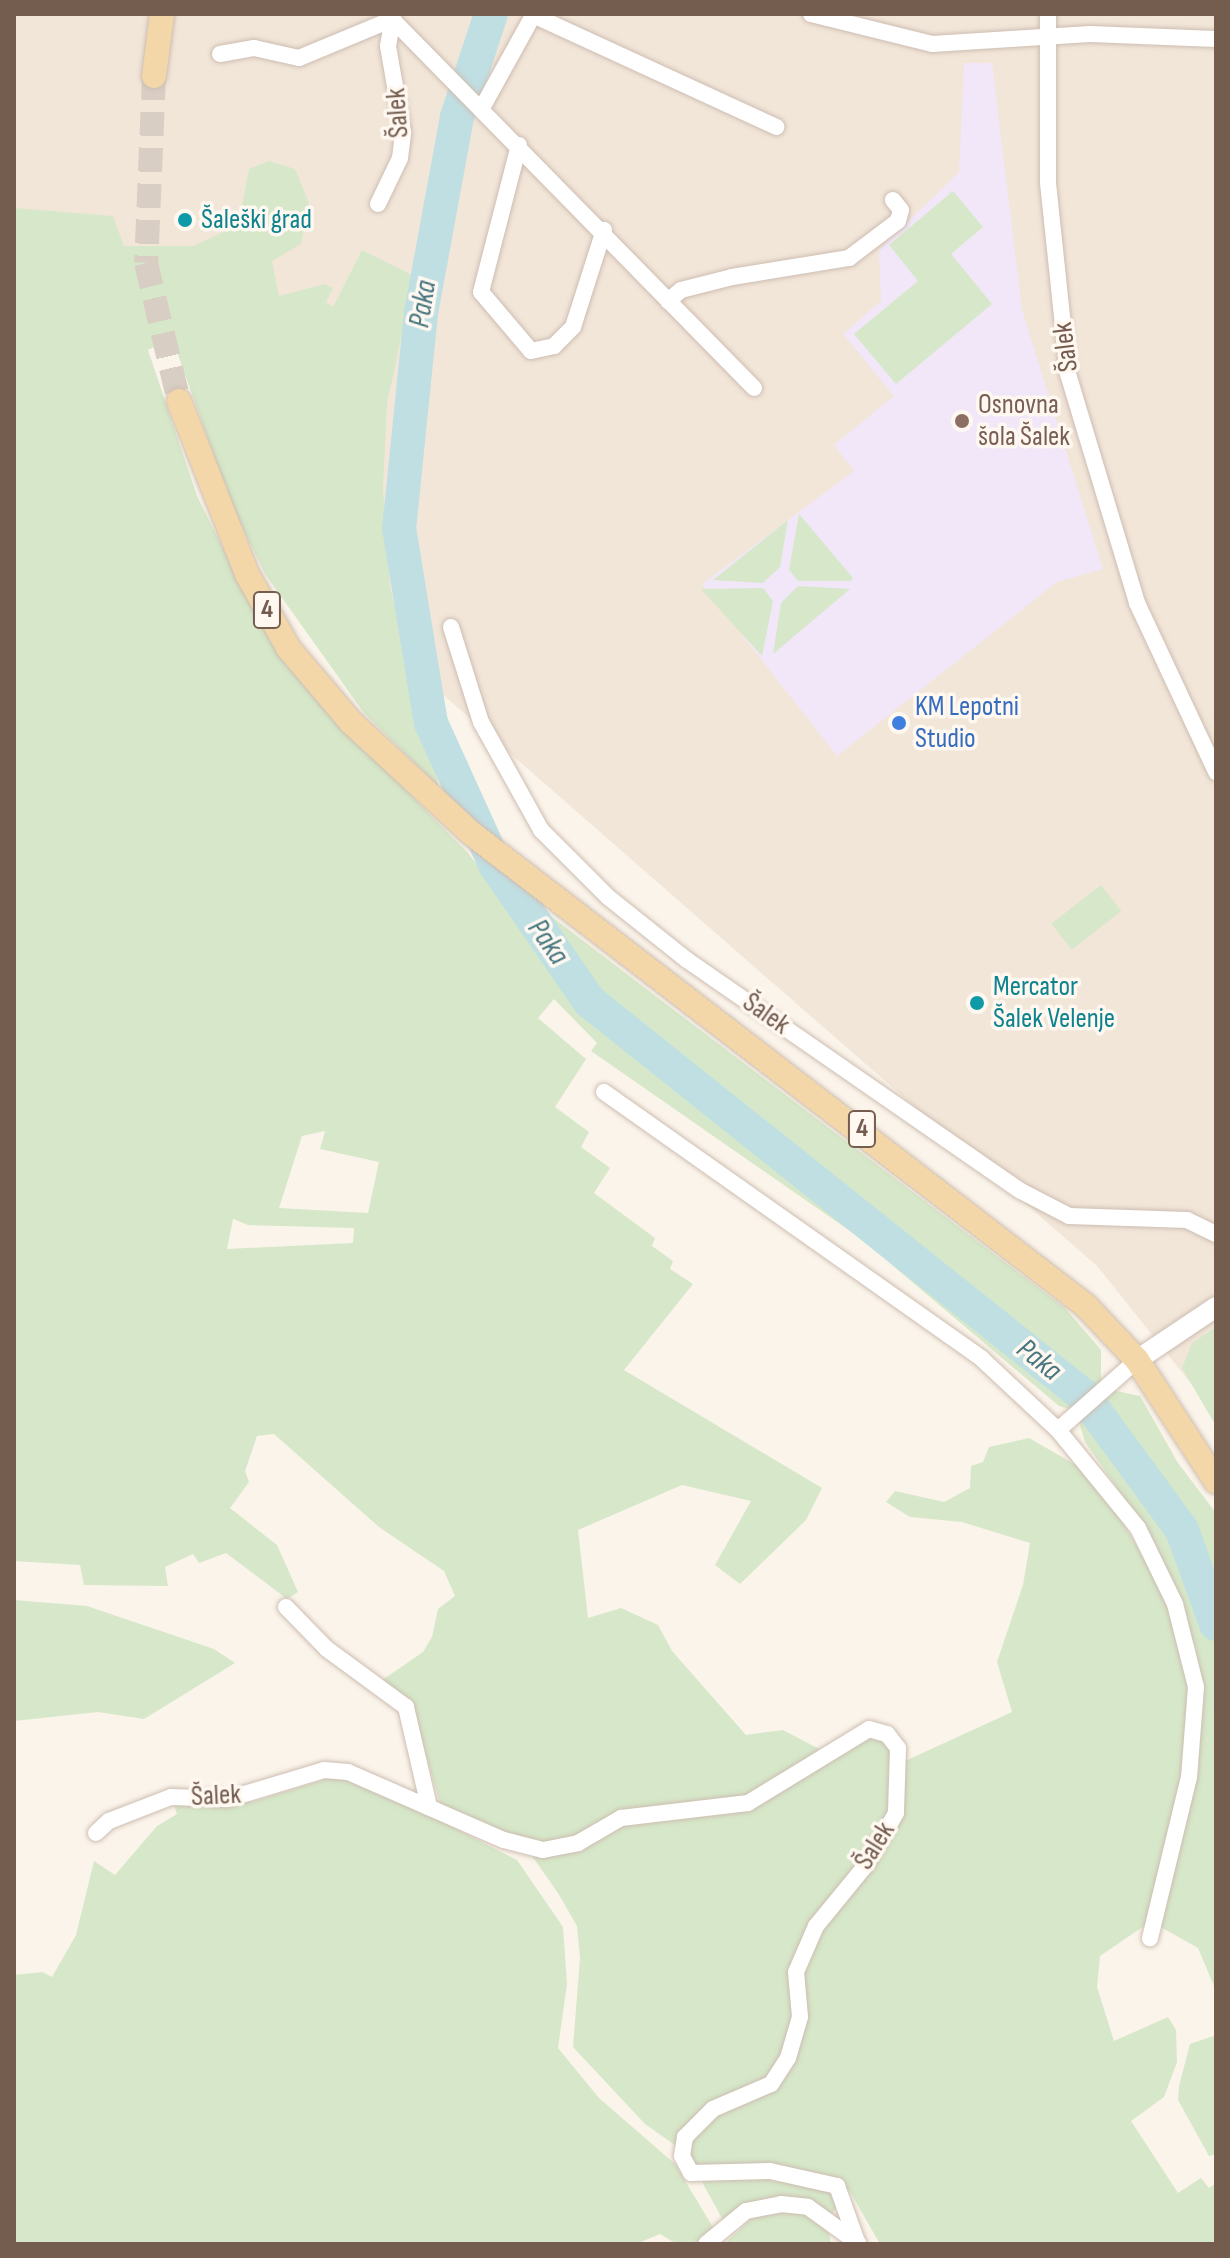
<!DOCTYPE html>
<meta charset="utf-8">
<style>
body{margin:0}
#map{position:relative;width:1230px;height:2258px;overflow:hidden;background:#fbf4ea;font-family:"Sofia Sans Condensed",sans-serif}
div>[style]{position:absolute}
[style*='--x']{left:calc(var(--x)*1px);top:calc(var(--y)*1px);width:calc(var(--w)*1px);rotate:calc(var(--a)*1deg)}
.residential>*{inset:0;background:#f2e6d9}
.education>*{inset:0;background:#f1e7f8}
.green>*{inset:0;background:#d6e8c9;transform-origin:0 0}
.river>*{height:34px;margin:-17px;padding:0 17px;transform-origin:17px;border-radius:17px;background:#c0dfe3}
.primary-tunnel>*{height:24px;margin-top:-12px;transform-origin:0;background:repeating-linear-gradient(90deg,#d9cec3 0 24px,transparent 0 36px)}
.roads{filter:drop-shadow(0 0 2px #cdbdb1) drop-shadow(0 0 2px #cdbdb1)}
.minor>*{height:16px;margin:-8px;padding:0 8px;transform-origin:8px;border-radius:8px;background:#fff}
.tertiary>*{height:20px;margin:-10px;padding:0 10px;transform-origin:10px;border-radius:10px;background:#fff}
.primary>*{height:24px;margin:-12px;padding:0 12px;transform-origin:12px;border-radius:12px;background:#f3d7a9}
.dots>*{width:22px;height:22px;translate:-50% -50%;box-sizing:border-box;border:4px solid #fef8f1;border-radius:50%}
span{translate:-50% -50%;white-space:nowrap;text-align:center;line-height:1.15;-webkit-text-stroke:7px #fef8f1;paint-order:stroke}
.shield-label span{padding:2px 6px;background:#fef8f1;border:2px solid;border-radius:6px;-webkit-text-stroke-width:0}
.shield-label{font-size:26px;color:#745c4f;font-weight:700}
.street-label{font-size:28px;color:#745c4f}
.culture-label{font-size:28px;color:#0d838f}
.left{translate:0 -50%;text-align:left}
.education-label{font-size:28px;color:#785e54}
.shop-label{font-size:28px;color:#366cbe}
.water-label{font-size:30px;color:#47767f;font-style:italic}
.frame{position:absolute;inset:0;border:16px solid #745c4f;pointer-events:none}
</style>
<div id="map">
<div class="residential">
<div style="clip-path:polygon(14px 14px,1216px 14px,1216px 1415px,1098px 1267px,378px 638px,256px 286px,14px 221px)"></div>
</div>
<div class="education">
<div style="clip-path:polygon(964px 63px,992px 63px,1022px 310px,1103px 569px,1057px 582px,837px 756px,702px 584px,854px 471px,834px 445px,894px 396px,843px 334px,881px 301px,879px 250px,959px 172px)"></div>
</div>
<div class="green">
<div style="clip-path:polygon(evenodd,269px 161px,295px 169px,309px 203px,301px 244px,272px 261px,279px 296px,325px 284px,333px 288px,326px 302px,333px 307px,362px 250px,414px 276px,387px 404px,383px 488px,390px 587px,439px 787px,364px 713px,265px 574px,232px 506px,172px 338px,148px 350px,197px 496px,249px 601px,362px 746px,468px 853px,577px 996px,1079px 1404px,1073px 1410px,1059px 1406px,860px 1238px,591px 1051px,597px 1043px,554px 999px,538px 1018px,586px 1059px,555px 1107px,589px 1132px,581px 1147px,610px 1168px,594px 1193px,655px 1238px,652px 1246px,673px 1261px,670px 1269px,693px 1284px,624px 1370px,822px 1488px,806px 1520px,740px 1584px,715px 1565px,751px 1501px,682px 1485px,578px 1530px,588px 1618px,621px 1608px,658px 1625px,672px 1651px,746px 1735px,783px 1730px,825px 1752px,876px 1733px,905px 1761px,1012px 1712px,997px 1662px,1023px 1585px,1030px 1543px,962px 1522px,910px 1517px,886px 1502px,895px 1491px,944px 1502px,970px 1488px,971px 1466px,983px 1462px,989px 1447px,1029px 1438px,1076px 1465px,1119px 1516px,1148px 1565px,1169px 1610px,1191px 1695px,1179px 1802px,1147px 1924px,1100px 1956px,1097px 1987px,1114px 2041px,1168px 2017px,1176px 2030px,1177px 2062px,1164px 2097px,1131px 2121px,1178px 2193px,1201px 2178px,1209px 2188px,1216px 2183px,1216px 2244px,880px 2244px,849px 2190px,832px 2214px,814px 2203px,723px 2220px,686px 2153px,645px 2124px,573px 2047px,580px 1958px,577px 1926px,558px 1893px,532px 1856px,441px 1807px,412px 1706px,378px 1683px,423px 1652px,432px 1637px,438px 1609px,455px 1596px,444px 1571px,379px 1527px,274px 1434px,257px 1436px,245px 1471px,249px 1482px,230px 1508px,277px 1545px,298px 1592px,287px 1599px,226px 1553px,199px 1563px,193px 1554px,165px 1567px,168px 1586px,84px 1585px,80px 1565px,14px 1561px,14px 208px,113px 216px,124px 246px,193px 246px,228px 230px,241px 211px,249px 169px,269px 161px,325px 1131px,320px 1149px,379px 1162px,368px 1213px,279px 1208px,302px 1136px,325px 1131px,269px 161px,233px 1219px,248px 1225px,354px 1228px,353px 1243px,227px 1249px,233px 1219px)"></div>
<div style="clip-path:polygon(953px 191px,983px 227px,951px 254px,992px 304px,896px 384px,854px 334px,918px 281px,889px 245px)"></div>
<div style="clip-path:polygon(799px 514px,853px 578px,850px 581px,798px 581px,789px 570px)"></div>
<div style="clip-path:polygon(788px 520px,780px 567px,763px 583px,713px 580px)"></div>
<div style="clip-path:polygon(798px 586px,850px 589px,773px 654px,781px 603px)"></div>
<div style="clip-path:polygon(763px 588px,773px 601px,762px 656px,701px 589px)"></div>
<div style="left:1101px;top:885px;width:33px;height:63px;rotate:52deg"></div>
<div style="clip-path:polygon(527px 898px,1065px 1308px,1101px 1350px,1101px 1385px,1093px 1392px,877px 1216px,664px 1057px,595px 994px)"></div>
<div style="clip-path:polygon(1216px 1327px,1216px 1426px,1182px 1368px,1192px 1343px)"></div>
<div style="clip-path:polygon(1112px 1390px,1140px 1396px,1178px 1463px,1216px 1513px,1216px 1602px,1180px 1513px,1100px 1400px)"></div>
<div style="clip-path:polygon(1086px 1413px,1124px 1454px,1177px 1537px,1216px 1641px,1216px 1991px,1198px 1948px,1159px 1926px,1201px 1684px,1195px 1645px,1144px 1526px,1085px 1442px,1079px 1422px)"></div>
<div style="clip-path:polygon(14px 1600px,87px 1606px,214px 1649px,235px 1663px,144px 1719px,98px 1712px,14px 1721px)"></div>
<div style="clip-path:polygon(339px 1775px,367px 1783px,517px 1860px,563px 1927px,567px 1984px,558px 2048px,599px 2098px,675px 2164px,714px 2229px,698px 2244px,677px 2244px,660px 2234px,636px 2244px,14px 2244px,14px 1975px,42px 1972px,52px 1977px,76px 1935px,94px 1861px,115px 1875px,157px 1826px,177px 1814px,173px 1802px,252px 1802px)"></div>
<div style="clip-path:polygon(1216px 2035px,1216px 2154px,1209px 2156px,1178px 2100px,1179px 2086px,1190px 2044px)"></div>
<div style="clip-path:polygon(802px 2210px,828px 2227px,831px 2244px,724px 2244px,753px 2217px)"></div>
</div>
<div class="river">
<div style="--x:491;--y:14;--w:108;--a:108.3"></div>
<div style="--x:457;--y:117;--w:199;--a:100.4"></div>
<div style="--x:421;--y:313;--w:216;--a:95.8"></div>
<div style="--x:399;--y:528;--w:198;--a:80.7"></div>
<div style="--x:431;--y:723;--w:157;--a:65.6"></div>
<div style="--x:496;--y:866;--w:164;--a:55.4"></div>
<div style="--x:589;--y:1001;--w:633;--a:38.59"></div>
<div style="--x:1084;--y:1396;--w:166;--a:53.8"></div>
<div style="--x:1182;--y:1530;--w:100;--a:70.1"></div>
</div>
<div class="primary-tunnel">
<div style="--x:154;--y:76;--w:187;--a:92.4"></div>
<div style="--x:146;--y:263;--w:142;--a:76.6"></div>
</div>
<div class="roads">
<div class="minor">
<div style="--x:387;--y:14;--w:524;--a:45.54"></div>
<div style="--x:811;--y:14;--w:125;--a:13.9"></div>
<div style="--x:932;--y:44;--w:158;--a:-3.6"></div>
<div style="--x:1090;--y:34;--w:126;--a:2.3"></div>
<div style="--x:1048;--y:14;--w:169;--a:90"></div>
<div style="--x:1048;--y:183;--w:192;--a:84"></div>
<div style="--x:1068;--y:374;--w:239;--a:73.2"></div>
<div style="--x:1137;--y:603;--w:187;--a:64.9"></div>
<div style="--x:533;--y:15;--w:268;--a:24.7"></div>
<div style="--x:220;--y:54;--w:35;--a:-10"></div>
<div style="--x:254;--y:48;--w:46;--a:12.5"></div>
<div style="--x:299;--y:58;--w:102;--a:-22.5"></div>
<div style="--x:483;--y:106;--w:105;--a:-61"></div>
<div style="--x:519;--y:145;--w:152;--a:104.5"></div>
<div style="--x:481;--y:292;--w:77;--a:49.7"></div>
<div style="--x:531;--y:351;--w:24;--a:-12"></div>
<div style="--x:554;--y:346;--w:27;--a:-45"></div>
<div style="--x:573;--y:327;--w:102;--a:-72.3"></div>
<div style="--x:378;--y:204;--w:51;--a:-64.4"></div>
<div style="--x:400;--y:158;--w:26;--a:-83"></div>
<div style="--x:403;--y:132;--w:87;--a:-99.9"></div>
<div style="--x:388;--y:46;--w:27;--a:-80"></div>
<div style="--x:668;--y:301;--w:17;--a:-40"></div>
<div style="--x:681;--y:290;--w:53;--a:-14.3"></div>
<div style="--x:732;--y:277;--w:119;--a:-9.2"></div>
<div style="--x:849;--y:258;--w:61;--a:-37.1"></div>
<div style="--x:898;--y:221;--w:11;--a:-75"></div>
<div style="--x:901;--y:210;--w:13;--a:-129"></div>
<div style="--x:451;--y:627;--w:100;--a:72.5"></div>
<div style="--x:481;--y:722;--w:124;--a:60.9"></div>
<div style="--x:541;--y:830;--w:95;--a:45"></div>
<div style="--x:608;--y:897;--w:101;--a:38.6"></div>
<div style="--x:687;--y:960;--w:406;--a:34.7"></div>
<div style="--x:1021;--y:1191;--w:54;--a:27.5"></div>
<div style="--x:1069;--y:1216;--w:118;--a:1.9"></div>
<div style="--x:1187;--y:1220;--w:32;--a:26"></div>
<div style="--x:604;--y:1092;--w:463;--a:35.2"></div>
<div style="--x:982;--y:1359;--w:104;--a:43.1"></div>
<div style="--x:1058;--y:1430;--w:127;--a:50.8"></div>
<div style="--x:1138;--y:1528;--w:85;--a:64"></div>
<div style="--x:1175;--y:1604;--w:86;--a:75.8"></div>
<div style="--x:1196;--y:1687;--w:90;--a:94.4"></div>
<div style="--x:1189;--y:1777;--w:166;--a:103.6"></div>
<div style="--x:1058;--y:1430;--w:106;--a:-41.5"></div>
<div style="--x:286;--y:1607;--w:59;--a:45.7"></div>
<div style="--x:327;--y:1649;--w:98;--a:36.3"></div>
<div style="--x:406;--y:1707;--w:103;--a:77"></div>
<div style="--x:96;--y:1833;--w:18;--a:-43"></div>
<div style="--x:109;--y:1821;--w:66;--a:-21.2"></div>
<div style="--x:171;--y:1797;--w:57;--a:2"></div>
<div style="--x:228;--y:1799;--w:100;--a:-16.8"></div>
<div style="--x:324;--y:1770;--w:24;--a:5"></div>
<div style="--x:348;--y:1772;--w:170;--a:23.6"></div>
<div style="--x:504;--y:1840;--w:40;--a:14.4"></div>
<div style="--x:543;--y:1850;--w:36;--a:-11"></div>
<div style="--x:578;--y:1843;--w:50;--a:-30.2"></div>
<div style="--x:621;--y:1818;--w:128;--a:-6.7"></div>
<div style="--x:748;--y:1803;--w:142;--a:-31.4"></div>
<div style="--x:869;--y:1729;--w:19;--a:16"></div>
<div style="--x:887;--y:1734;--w:18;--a:52"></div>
<div style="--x:898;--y:1748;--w:65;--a:91.8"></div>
<div style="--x:896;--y:1813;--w:60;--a:120"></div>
<div style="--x:866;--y:1865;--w:79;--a:129.3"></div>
<div style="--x:816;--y:1926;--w:50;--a:113.5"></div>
<div style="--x:796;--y:1972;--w:45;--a:84.9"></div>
<div style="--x:800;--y:2017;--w:43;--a:106.3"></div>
<div style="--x:788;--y:2058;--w:31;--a:123"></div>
<div style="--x:771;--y:2084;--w:63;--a:156.7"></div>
<div style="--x:713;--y:2109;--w:40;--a:135"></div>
<div style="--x:685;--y:2137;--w:19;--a:99"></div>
<div style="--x:682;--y:2156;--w:19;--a:62"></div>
<div style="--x:691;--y:2173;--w:79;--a:-1.5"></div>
<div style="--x:770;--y:2171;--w:69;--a:12.6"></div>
<div style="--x:837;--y:2186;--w:59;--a:70.3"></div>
<div style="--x:706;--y:2244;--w:52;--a:-39.5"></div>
<div style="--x:746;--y:2211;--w:36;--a:-11"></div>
<div style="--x:781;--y:2204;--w:27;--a:6"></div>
<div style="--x:808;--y:2207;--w:62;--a:35.8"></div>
</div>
<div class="tertiary">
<div style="--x:1137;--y:1360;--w:95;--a:-33.9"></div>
</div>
<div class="primary">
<div style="--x:154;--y:76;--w:63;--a:-82.6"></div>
<div style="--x:179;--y:401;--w:186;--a:68.5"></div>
<div style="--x:247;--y:574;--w:86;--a:60.8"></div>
<div style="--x:289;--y:649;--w:96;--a:49.7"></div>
<div style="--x:351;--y:722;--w:163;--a:42.8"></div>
<div style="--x:471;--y:833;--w:776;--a:37.56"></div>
<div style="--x:1086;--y:1306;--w:74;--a:46.6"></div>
<div style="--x:1137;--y:1360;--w:145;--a:56.9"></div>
</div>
</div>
<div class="dots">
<div style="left:185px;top:220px;background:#0f9aa8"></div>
<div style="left:962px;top:421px;background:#8d6e63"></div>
<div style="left:899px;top:723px;background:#3f7fe0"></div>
<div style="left:977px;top:1003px;background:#0f9aa8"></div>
</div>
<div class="shield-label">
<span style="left:267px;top:610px">4</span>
<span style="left:862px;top:1129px">4</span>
</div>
<div class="street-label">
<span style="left:398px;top:113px;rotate:-94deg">Šalek</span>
<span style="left:1066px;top:347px;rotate:-97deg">Šalek</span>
<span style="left:766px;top:1014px;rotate:35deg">Šalek</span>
<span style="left:216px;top:1796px;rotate:-3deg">Šalek</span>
<span style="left:875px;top:1846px;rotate:-58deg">Šalek</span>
</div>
<div class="culture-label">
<span class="left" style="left:201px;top:220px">Šaleški grad</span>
<span class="left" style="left:993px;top:1003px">Mercator<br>Šalek Velenje</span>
</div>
<div class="education-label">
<span class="left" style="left:978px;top:421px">Osnovna<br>šola Šalek</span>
</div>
<div class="shop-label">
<span class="left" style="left:915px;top:723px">KM Lepotni<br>Studio</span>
</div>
<div class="water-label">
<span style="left:423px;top:304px;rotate:-81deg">Paka</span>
<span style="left:548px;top:942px;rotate:55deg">Paka</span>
<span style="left:1039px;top:1360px;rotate:39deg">Paka</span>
</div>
<div class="frame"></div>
</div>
